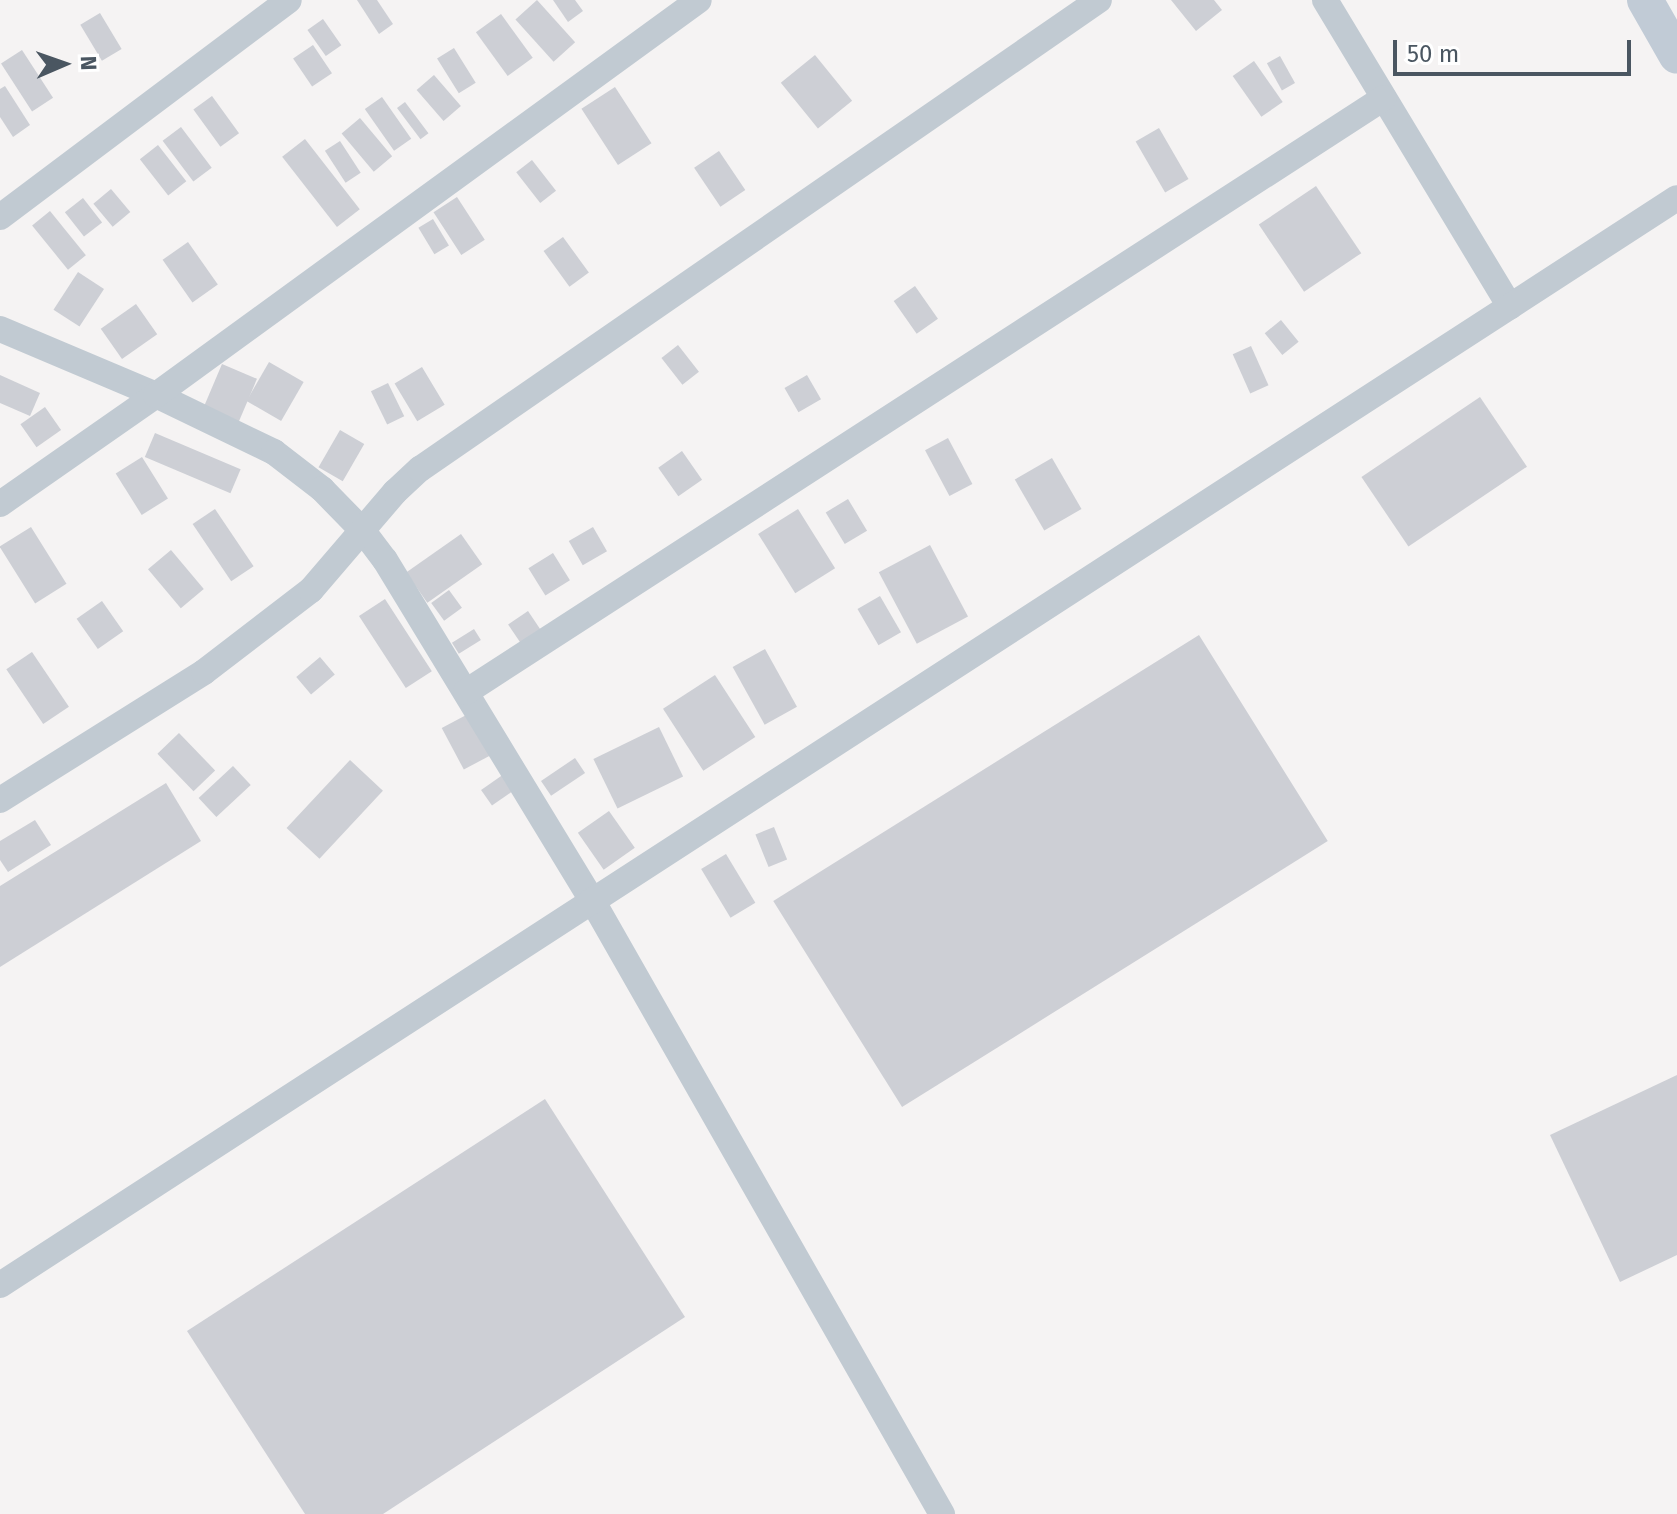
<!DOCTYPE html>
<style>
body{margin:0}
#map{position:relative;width:1677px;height:1514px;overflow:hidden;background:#f5f3f3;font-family:"Fira Sans",sans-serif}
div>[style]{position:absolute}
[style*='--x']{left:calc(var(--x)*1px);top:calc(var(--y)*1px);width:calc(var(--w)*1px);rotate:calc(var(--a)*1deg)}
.building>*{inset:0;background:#cdcfd5;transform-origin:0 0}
.street>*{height:26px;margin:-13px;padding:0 13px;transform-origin:13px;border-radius:13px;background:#c1cad2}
.secondary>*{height:36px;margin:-18px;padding:0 18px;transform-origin:18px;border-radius:18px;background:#c1cbd6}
span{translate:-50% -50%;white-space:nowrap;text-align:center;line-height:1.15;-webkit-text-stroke:7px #fff;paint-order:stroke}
.north{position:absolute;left:24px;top:24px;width:80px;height:80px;-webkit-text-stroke:6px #fff;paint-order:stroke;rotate:88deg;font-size:22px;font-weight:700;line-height:32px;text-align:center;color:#4a5661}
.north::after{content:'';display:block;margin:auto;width:28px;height:36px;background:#4a5661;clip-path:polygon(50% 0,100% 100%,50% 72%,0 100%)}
.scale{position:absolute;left:1393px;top:40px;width:238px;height:36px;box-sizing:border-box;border:4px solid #4a5661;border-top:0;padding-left:10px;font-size:24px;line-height:28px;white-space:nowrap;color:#4a5661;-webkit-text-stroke:6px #fff;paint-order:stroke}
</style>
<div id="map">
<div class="building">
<div style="clip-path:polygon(357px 0,377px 0,393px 24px,379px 34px)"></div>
<div style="left:537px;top:0;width:57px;height:29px;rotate:48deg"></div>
<div style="clip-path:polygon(553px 0,575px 0,583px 11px,568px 22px)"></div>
<div style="clip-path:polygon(1171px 0,1214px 0,1222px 10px,1196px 31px)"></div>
<div style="left:100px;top:13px;width:42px;height:23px;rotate:59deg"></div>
<div style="left:501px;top:14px;width:54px;height:31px;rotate:54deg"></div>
<div style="left:323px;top:19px;width:32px;height:19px;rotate:55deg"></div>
<div style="left:313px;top:45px;width:34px;height:24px;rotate:56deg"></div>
<div style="left:454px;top:48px;width:41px;height:20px;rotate:58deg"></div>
<div style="left:22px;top:50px;width:57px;height:25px;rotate:57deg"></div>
<div style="left:815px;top:55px;width:59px;height:44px;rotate:51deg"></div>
<div style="left:1280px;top:56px;width:31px;height:15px;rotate:61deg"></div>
<div style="left:1254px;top:61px;width:50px;height:26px;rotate:55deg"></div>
<div style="left:434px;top:75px;width:41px;height:23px;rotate:49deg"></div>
<div style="clip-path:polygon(5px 86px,30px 125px,13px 137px,0 117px,0 89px)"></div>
<div style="left:615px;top:87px;width:67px;height:40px;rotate:57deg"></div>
<div style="left:212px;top:96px;width:46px;height:23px;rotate:54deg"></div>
<div style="left:382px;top:97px;width:51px;height:21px;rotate:55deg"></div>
<div style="left:405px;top:102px;width:39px;height:10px;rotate:53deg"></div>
<div style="left:360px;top:118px;width:50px;height:24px;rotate:50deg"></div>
<div style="left:181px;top:127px;width:51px;height:23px;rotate:53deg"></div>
<div style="left:1159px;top:128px;width:59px;height:27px;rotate:60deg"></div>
<div style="left:305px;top:139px;width:89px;height:29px;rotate:52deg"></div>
<div style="left:340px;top:141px;width:38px;height:18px;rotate:57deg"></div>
<div style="left:158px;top:145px;width:46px;height:23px;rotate:52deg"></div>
<div style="left:719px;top:151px;width:47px;height:30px;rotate:56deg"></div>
<div style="left:532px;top:160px;width:39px;height:20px;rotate:52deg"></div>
<div style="left:1316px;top:186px;width:81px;height:69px;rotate:56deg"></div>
<div style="left:111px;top:189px;width:30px;height:23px;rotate:50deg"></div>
<div style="left:457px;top:197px;width:51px;height:28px;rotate:57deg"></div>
<div style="left:83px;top:198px;width:31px;height:23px;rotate:52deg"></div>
<div style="left:50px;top:211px;width:57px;height:23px;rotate:51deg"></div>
<div style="left:433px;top:219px;width:31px;height:17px;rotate:59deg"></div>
<div style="left:563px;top:237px;width:44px;height:24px;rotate:54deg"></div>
<div style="left:188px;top:242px;width:52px;height:31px;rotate:55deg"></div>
<div style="left:78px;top:272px;width:31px;height:45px;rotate:33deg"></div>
<div style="left:915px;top:286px;width:40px;height:26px;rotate:55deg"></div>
<div style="left:136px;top:304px;width:37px;height:43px;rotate:55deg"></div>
<div style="left:1281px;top:320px;width:28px;height:21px;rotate:51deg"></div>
<div style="left:678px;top:345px;width:34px;height:21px;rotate:52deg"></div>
<div style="left:1251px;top:346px;width:43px;height:20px;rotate:66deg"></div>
<div style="left:269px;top:362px;width:40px;height:45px;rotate:30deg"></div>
<div style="left:222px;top:364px;width:38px;height:48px;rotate:23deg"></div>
<div style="left:422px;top:367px;width:44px;height:32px;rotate:59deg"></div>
<div style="clip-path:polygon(0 375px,40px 393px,30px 416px,0 403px)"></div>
<div style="left:807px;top:375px;width:28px;height:26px;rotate:60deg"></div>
<div style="left:388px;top:383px;width:37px;height:19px;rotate:64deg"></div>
<div style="left:1480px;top:397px;width:84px;height:143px;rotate:56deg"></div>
<div style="left:45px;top:407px;width:28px;height:30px;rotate:55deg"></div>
<div style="left:340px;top:430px;width:28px;height:43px;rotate:30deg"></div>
<div style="left:155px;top:433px;width:93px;height:26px;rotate:23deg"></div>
<div style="left:948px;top:438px;width:52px;height:26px;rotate:62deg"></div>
<div style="left:682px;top:451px;width:35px;height:29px;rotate:55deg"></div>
<div style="left:142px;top:457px;width:49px;height:31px;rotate:58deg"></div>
<div style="left:1052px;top:458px;width:59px;height:43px;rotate:60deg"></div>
<div style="left:848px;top:499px;width:37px;height:26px;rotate:59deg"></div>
<div style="left:215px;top:509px;width:69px;height:27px;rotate:56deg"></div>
<div style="left:798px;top:509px;width:70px;height:47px;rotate:58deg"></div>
<div style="left:31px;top:527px;width:67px;height:37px;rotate:58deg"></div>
<div style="left:593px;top:527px;width:28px;height:28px;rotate:60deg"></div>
<div style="left:461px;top:534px;width:37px;height:67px;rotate:55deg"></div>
<div style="left:930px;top:545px;width:81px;height:58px;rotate:62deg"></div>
<div style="left:171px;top:550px;width:51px;height:30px;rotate:50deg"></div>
<div style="left:553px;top:553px;width:32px;height:29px;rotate:58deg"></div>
<div style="left:449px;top:590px;width:22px;height:22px;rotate:54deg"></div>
<div style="left:880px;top:596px;width:42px;height:26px;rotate:60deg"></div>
<div style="left:385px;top:599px;width:86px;height:31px;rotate:57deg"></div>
<div style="left:102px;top:601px;width:37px;height:31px;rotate:55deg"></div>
<div style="left:528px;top:611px;width:27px;height:24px;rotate:56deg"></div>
<div style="left:474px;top:629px;width:13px;height:26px;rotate:58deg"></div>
<div style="left:1199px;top:635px;width:243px;height:502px;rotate:58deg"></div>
<div style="left:765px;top:649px;width:66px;height:37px;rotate:61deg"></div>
<div style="left:32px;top:652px;width:66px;height:31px;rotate:56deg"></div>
<div style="left:320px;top:657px;width:23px;height:31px;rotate:50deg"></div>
<div style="left:715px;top:675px;width:74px;height:62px;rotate:57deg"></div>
<div style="left:470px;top:713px;width:47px;height:32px;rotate:62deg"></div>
<div style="left:659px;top:727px;width:55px;height:73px;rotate:64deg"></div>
<div style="left:179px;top:733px;width:52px;height:30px;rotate:46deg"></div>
<div style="left:575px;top:758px;width:18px;height:41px;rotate:56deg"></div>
<div style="left:350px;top:760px;width:45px;height:93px;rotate:43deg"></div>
<div style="left:233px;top:766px;width:26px;height:47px;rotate:47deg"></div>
<div style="left:504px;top:774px;width:19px;height:28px;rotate:55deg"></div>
<div style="clip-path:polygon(166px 783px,201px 841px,0 967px,0 886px)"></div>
<div style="left:609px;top:811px;width:45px;height:38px;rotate:55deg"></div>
<div style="clip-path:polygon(35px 820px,51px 845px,8px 872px,0 860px,0 841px)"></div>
<div style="left:774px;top:827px;width:35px;height:20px;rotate:68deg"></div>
<div style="left:726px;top:854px;width:57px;height:29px;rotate:59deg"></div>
<div style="clip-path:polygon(1677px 1075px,1677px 1255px,1620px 1282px,1550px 1135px)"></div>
<div style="clip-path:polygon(545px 1099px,685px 1317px,383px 1514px,305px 1514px,187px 1331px)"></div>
</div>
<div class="street">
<div style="--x:1325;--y:0;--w:358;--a:58.9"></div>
<div style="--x:0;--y:217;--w:361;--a:-36.9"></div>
<div style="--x:0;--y:329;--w:169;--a:22.9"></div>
<div style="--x:156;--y:395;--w:131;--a:25.8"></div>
<div style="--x:274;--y:452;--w:61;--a:37.6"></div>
<div style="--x:322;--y:489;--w:59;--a:45.7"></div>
<div style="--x:363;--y:531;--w:36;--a:53"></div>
<div style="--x:385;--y:560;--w:398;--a:58.7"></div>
<div style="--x:592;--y:900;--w:707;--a:60.32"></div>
<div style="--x:0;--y:504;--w:190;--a:-34.9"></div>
<div style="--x:156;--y:395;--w:671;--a:-36.03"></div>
<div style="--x:466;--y:692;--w:1093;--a:-32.91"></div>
<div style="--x:0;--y:800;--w:241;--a:-32.1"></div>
<div style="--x:204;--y:672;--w:135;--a:-37.5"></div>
<div style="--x:311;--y:590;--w:129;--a:-49.4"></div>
<div style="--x:395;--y:492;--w:34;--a:-43"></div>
<div style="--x:420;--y:469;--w:825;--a:-34.63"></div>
<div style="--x:0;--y:1285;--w:1998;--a:-32.95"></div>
</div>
<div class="secondary">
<div style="--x:1645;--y:0;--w:64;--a:60.3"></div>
</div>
<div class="north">N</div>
<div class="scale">50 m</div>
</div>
